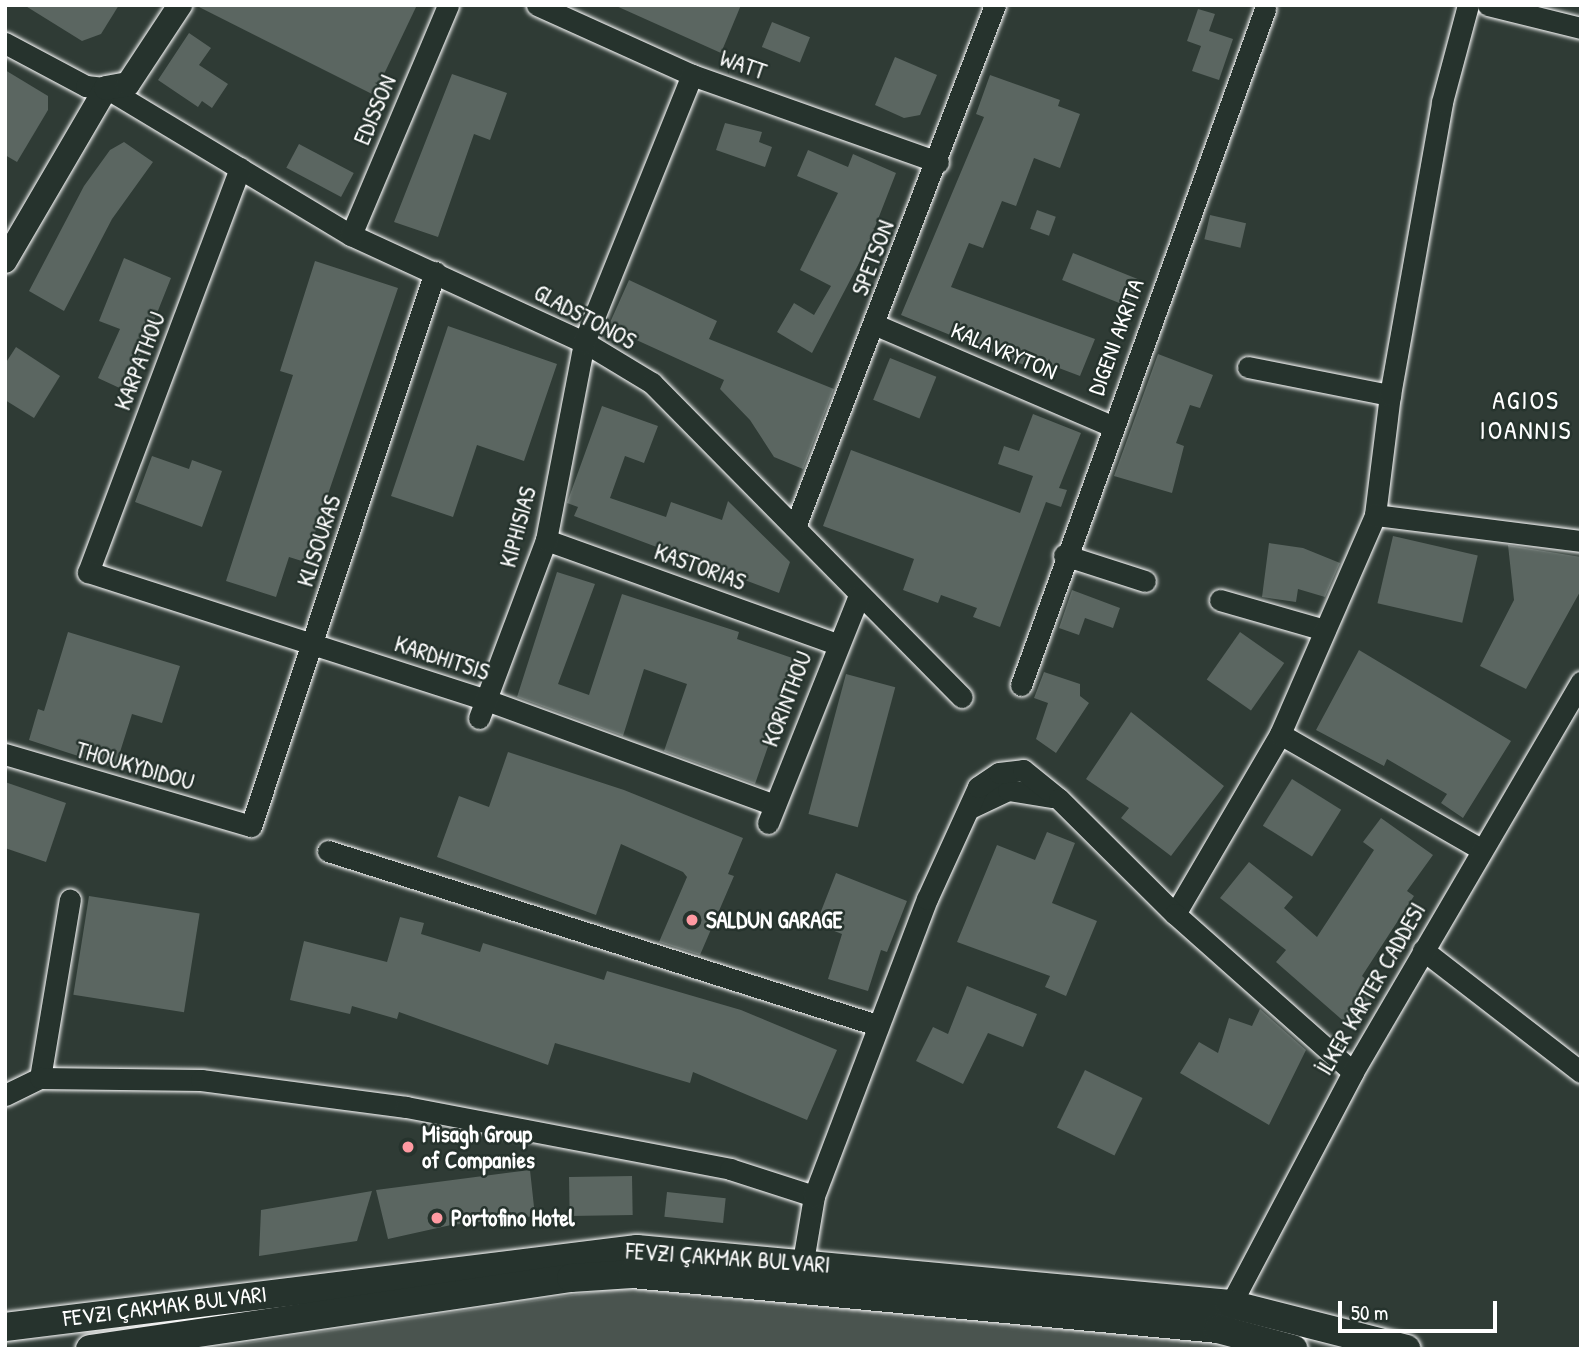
<!DOCTYPE html>
<meta charset="utf-8">
<style>
body{margin:0}
#map{position:relative;width:1586px;height:1354px;overflow:hidden;background:#2f3b35;font-family:"Patrick Hand",sans-serif}
div>[style]{position:absolute}
[style*='--x']{left:calc(var(--x)*1px);top:calc(var(--y)*1px);width:calc(var(--w)*1px);rotate:calc(var(--a)*1deg)}
.green>*{inset:0;background:#4a544f}
.building>*{inset:0;background:#5b6661;transform-origin:0 0}
.roads{filter:drop-shadow(0 0 2px #fff) drop-shadow(0 0 2px #fff)}
.minor>*{height:21px;margin:-10.5px;padding:0 10.5px;transform-origin:10.5px;border-radius:10.5px;background:#26332d}
.tertiary>*{height:24px;margin:-12px;padding:0 12px;transform-origin:12px;border-radius:12px;background:#26332d}
.secondary>*{height:28px;margin:-14px;padding:0 14px;transform-origin:14px;border-radius:14px;background:#26332d}
.dots>*{width:19px;height:19px;translate:-50% -50%;box-sizing:border-box;border:4px solid #26332d;border-radius:50%}
span{translate:-50% -50%;white-space:nowrap;text-align:center;line-height:1.15;-webkit-text-stroke:5px #26332d;paint-order:stroke}
.street-label{font-size:23px;color:#fff}
.poi-label{font-size:23px;color:#fff;font-weight:700}
.left{translate:0 -50%;text-align:left}
.quarter-label{font-size:26px;color:#fff;letter-spacing:2px}
.frame{position:absolute;inset:0;border:7px solid #fff;pointer-events:none}
.scale{position:absolute;left:1338px;top:1301px;width:159px;height:32px;box-sizing:border-box;border:4px solid #fff;border-top:0;padding-left:9px;font-size:21px;line-height:24px;white-space:nowrap;color:#fff;-webkit-text-stroke:5px #26332d;paint-order:stroke}
</style>
<div id="map">
<div class="green">
<div style="clip-path:polygon(626px 1287px,1215px 1340px,1246px 1349px,205px 1349px)"></div>
</div>
<div class="building">
<div style="clip-path:polygon(24px 5px,119px 5px,101px 34px,82px 41px)"></div>
<div style="clip-path:polygon(195px 5px,417px 5px,374px 95px)"></div>
<div style="clip-path:polygon(614px 5px,741px 5px,721px 53px)"></div>
<div style="clip-path:polygon(1198px 9px,1215px 14px,1209px 31px,1233px 39px,1219px 80px,1192px 71px,1201px 46px,1187px 41px)"></div>
<div style="left:772px;top:22px;width:41px;height:27px;rotate:22deg"></div>
<div style="clip-path:polygon(189px 33px,211px 48px,199px 65px,228px 84px,212px 108px,202px 101px,198px 107px,158px 80px)"></div>
<div style="clip-path:polygon(895px 57px,937px 75px,920px 115px,904px 118px,875px 105px)"></div>
<div style="clip-path:polygon(5px 70px,48px 96px,48px 110px,17px 162px,5px 155px)"></div>
<div style="clip-path:polygon(452px 74px,507px 93px,490px 140px,474px 134px,438px 237px,394px 222px)"></div>
<div style="clip-path:polygon(990px 75px,1060px 100px,1058px 106px,1080px 114px,1060px 168px,1034px 158px,1016px 206px,1002px 201px,983px 248px,969px 243px,951px 287px,1095px 339px,1080px 376px,1027px 356px,1024px 365px,901px 315px,984px 117px,976px 114px)"></div>
<div style="clip-path:polygon(725px 123px,762px 132px,759px 142px,772px 147px,765px 167px,716px 150px)"></div>
<div style="clip-path:polygon(124px 142px,153px 162px,112px 219px,64px 311px,29px 291px,84px 186px,110px 150px)"></div>
<div style="left:299px;top:144px;width:62px;height:27px;rotate:28deg"></div>
<div style="clip-path:polygon(808px 150px,848px 167px,853px 154px,896px 173px,866px 250px,812px 353px,777px 332px,794px 303px,814px 315px,831px 286px,800px 270px,838px 193px,797px 176px)"></div>
<div style="left:1037px;top:210px;width:20px;height:20px;rotate:20deg"></div>
<div style="left:1210px;top:215px;width:37px;height:25px;rotate:13deg"></div>
<div style="left:1073px;top:253px;width:71px;height:29px;rotate:22deg"></div>
<div style="clip-path:polygon(124px 258px,171px 278px,126px 391px,98px 378px,120px 329px,99px 321px)"></div>
<div style="clip-path:polygon(315px 261px,398px 288px,305px 562px,289px 557px,276px 597px,226px 581px,293px 375px,280px 371px)"></div>
<div style="clip-path:polygon(629px 280px,717px 321px,709px 339px,834px 389px,803px 469px,774px 457px,750px 420px,720px 389px,724px 380px,608px 327px)"></div>
<div style="clip-path:polygon(448px 326px,557px 364px,524px 461px,477px 445px,453px 517px,391px 496px)"></div>
<div style="clip-path:polygon(16px 347px,60px 376px,34px 418px,5px 400px,5px 364px)"></div>
<div style="clip-path:polygon(1158px 354px,1213px 375px,1200px 408px,1190px 405px,1176px 443px,1184px 446px,1172px 493px,1114px 476px)"></div>
<div style="left:890px;top:358px;width:50px;height:45px;rotate:22deg"></div>
<div style="clip-path:polygon(602px 406px,658px 426px,644px 463px,625px 456px,610px 498px,666px 517px,671px 502px,722px 520px,728px 501px,790px 562px,779px 593px,574px 516px,578px 507px,567px 503px)"></div>
<div style="clip-path:polygon(1033px 414px,1081px 433px,1059px 488px,1067px 490px,1061px 507px,1046px 502px,1000px 627px,973px 617px,977px 608px,941px 595px,938px 603px,903px 590px,914px 559px,823px 526px,851px 450px,1020px 513px,1033px 476px,998px 464px,1004px 446px,1019px 451px)"></div>
<div style="clip-path:polygon(152px 456px,189px 469px,192px 460px,222px 471px,202px 527px,135px 502px)"></div>
<div style="left:1393px;top:536px;width:87px;height:69px;rotate:13deg"></div>
<div style="clip-path:polygon(1269px 543px,1303px 548px,1340px 563px,1325px 597px,1298px 589px,1296px 602px,1262px 597px)"></div>
<div style="clip-path:polygon(1508px 545px,1581px 557px,1581px 590px,1526px 689px,1480px 666px,1514px 600px)"></div>
<div style="clip-path:polygon(557px 572px,595px 584px,558px 684px,589px 695px,622px 594px,739px 632px,737px 639px,798px 660px,755px 784px,664px 751px,687px 684px,644px 669px,623px 736px,517px 697px)"></div>
<div style="clip-path:polygon(1072px 590px,1120px 608px,1113px 628px,1085px 618px,1079px 635px,1059px 628px)"></div>
<div style="clip-path:polygon(68px 632px,180px 666px,162px 723px,132px 714px,115px 768px,29px 740px,38px 709px,44px 711px)"></div>
<div style="left:1240px;top:632px;width:54px;height:58px;rotate:35deg"></div>
<div style="clip-path:polygon(1359px 650px,1511px 741px,1463px 818px,1441px 803px,1447px 794px,1387px 759px,1384px 766px,1316px 730px)"></div>
<div style="clip-path:polygon(1044px 672px,1080px 684px,1080px 696px,1089px 703px,1056px 753px,1036px 739px,1048px 703px,1034px 698px)"></div>
<div style="left:846px;top:674px;width:51px;height:145px;rotate:15deg"></div>
<div style="clip-path:polygon(1131px 712px,1224px 786px,1171px 856px,1121px 818px,1129px 808px,1086px 779px)"></div>
<div style="clip-path:polygon(508px 752px,624px 790px,743px 838px,728px 874px,734px 876px,700px 955px,659px 942px,687px 877px,683px 872px,621px 844px,596px 915px,437px 857px,459px 796px,489px 807px)"></div>
<div style="left:1292px;top:779px;width:58px;height:55px;rotate:32deg"></div>
<div style="clip-path:polygon(5px 782px,66px 803px,46px 862px,5px 848px)"></div>
<div style="clip-path:polygon(1381px 818px,1433px 855px,1407px 891px,1414px 896px,1362px 976px,1378px 990px,1348px 1025px,1276px 962px,1286px 950px,1220px 898px,1249px 862px,1293px 897px,1284px 908px,1317px 937px,1374px 850px,1363px 842px)"></div>
<div style="clip-path:polygon(1047px 832px,1075px 843px,1052px 903px,1097px 921px,1066px 996px,1045px 987px,1050px 976px,957px 942px,997px 845px,1035px 860px)"></div>
<div style="clip-path:polygon(836px 873px,907px 901px,887px 952px,881px 950px,868px 991px,828px 979px,842px 934px,816px 924px)"></div>
<div style="left:89px;top:896px;width:112px;height:100px;rotate:9deg"></div>
<div style="clip-path:polygon(400px 917px,424px 923px,421px 934px,480px 952px,483px 943px,604px 980px,607px 971px,741px 1010px,837px 1050px,807px 1120px,693px 1072px,690px 1083px,555px 1043px,548px 1065px,399px 1012px,397px 1019px,352px 1006px,350px 1014px,290px 1000px,304px 941px,387px 962px)"></div>
<div style="clip-path:polygon(967px 986px,1037px 1014px,1023px 1047px,988px 1033px,963px 1084px,916px 1061px,933px 1027px,948px 1034px)"></div>
<div style="clip-path:polygon(1260px 1009px,1306px 1050px,1269px 1125px,1180px 1073px,1199px 1042px,1218px 1053px,1229px 1018px,1252px 1026px)"></div>
<div style="left:1085px;top:1070px;width:64px;height:64px;rotate:26deg"></div>
<div style="clip-path:polygon(530px 1170px,535px 1216px,451px 1225px,388px 1239px,376px 1190px)"></div>
<div style="left:632px;top:1176px;width:39px;height:63px;rotate:89deg"></div>
<div style="clip-path:polygon(372px 1191px,357px 1241px,259px 1256px,261px 1210px)"></div>
<div style="left:667px;top:1192px;width:59px;height:25px;rotate:6deg"></div>
</div>
<div class="roads">
<div class="minor">
<div style="--x:537;--y:5;--w:170;--a:24.3"></div>
<div style="--x:692;--y:75;--w:261;--a:19.5"></div>
<div style="--x:1488;--y:5;--w:96;--a:13.9"></div>
<div style="--x:5;--y:43;--w:92;--a:28"></div>
<div style="--x:86;--y:86;--w:20;--a:6"></div>
<div style="--x:106;--y:88;--w:286;--a:31"></div>
<div style="--x:351;--y:235;--w:256;--a:24.7"></div>
<div style="--x:584;--y:342;--w:79;--a:31.1"></div>
<div style="--x:652;--y:383;--w:441;--a:45.4"></div>
<div style="--x:240;--y:168;--w:432;--a:110.6"></div>
<div style="--x:88;--y:572;--w:421;--a:17.8"></div>
<div style="--x:489;--y:701;--w:304;--a:20"></div>
<div style="--x:351;--y:235;--w:250;--a:-67.1"></div>
<div style="--x:876;--y:325;--w:257;--a:23.2"></div>
<div style="--x:1248;--y:367;--w:145;--a:11.2"></div>
<div style="--x:1375;--y:515;--w:121;--a:-82.9"></div>
<div style="--x:1390;--y:395;--w:298;--a:-79.9"></div>
<div style="--x:1442;--y:102;--w:100;--a:-75"></div>
<div style="--x:795;--y:527;--w:559;--a:-69.04"></div>
<div style="--x:546;--y:540;--w:309;--a:19.7"></div>
<div style="--x:1064;--y:555;--w:85;--a:17.8"></div>
<div style="--x:1220;--y:600;--w:105;--a:16"></div>
<div style="--x:1021;--y:685;--w:719;--a:-70.15"></div>
<div style="--x:479;--y:718;--w:190;--a:-69.4"></div>
<div style="--x:546;--y:540;--w:202;--a:-79.1"></div>
<div style="--x:584;--y:342;--w:288;--a:-68"></div>
<div style="--x:1280;--y:734;--w:232;--a:29.8"></div>
<div style="--x:5;--y:754;--w:256;--a:16.3"></div>
<div style="--x:251;--y:826;--w:584;--a:-71.63"></div>
<div style="--x:970;--y:808;--w:42;--a:-25.3"></div>
<div style="--x:1008;--y:790;--w:45;--a:9"></div>
<div style="--x:768;--y:823;--w:245;--a:-68.2"></div>
<div style="--x:328;--y:851;--w:576;--a:17.59"></div>
<div style="--x:1175;--y:914;--w:208;--a:-59.7"></div>
<div style="--x:1280;--y:734;--w:239;--a:-66.5"></div>
<div style="--x:1375;--y:515;--w:208;--a:7.2"></div>
<div style="--x:1423;--y:950;--w:200;--a:37.7"></div>
<div style="--x:40;--y:1078;--w:181;--a:-80.5"></div>
<div style="--x:5;--y:1095;--w:39;--a:-26"></div>
<div style="--x:40;--y:1078;--w:161;--a:0.7"></div>
<div style="--x:201;--y:1080;--w:207;--a:7.5"></div>
<div style="--x:406;--y:1107;--w:330;--a:10.8"></div>
<div style="--x:730;--y:1169;--w:88;--a:17.8"></div>
<div style="--x:800;--y:1279;--w:84;--a:-80.4"></div>
<div style="--x:814;--y:1196;--w:318;--a:-69.2"></div>
<div style="--x:927;--y:899;--w:123;--a:-65.5"></div>
<div style="--x:978;--y:787;--w:25;--a:-34"></div>
<div style="--x:999;--y:773;--w:24;--a:-7"></div>
<div style="--x:1023;--y:770;--w:46;--a:38.9"></div>
<div style="--x:1059;--y:799;--w:163;--a:44.8"></div>
<div style="--x:1175;--y:914;--w:238;--a:41.6"></div>
<div style="--x:1225;--y:1315;--w:275;--a:-62.2"></div>
<div style="--x:1353;--y:1072;--w:452;--a:-59.7"></div>
</div>
<div class="tertiary">
<div style="--x:5;--y:261;--w:200;--a:-59.7"></div>
<div style="--x:106;--y:88;--w:22;--a:-10"></div>
<div style="--x:128;--y:84;--w:95;--a:-56.6"></div>
</div>
<div class="secondary">
<div style="--x:5;--y:1327;--w:637;--a:-7.04"></div>
<div style="--x:637;--y:1249;--w:596;--a:5.3"></div>
<div style="--x:1230;--y:1304;--w:182;--a:14.3"></div>
<div style="--x:90;--y:1349;--w:486;--a:-8.4"></div>
<div style="--x:571;--y:1278;--w:61;--a:-3.8"></div>
<div style="--x:632;--y:1274;--w:589;--a:5.36"></div>
<div style="--x:1218;--y:1329;--w:78;--a:14.9"></div>
</div>
</div>
<div class="dots">
<div style="left:692px;top:920px;background:#ff9aa2"></div>
<div style="left:408px;top:1147px;background:#ff9aa2"></div>
<div style="left:437px;top:1218px;background:#ff9aa2"></div>
</div>
<div class="street-label">
<span style="left:743px;top:65px;rotate:19deg">WATT</span>
<span style="left:375px;top:110px;rotate:-67deg">EDISSON</span>
<span style="left:873px;top:258px;rotate:-69deg">SPETSON</span>
<span style="left:585px;top:317px;rotate:28deg">GLADSTONOS</span>
<span style="left:1116px;top:337px;rotate:-70deg">DIGENI AKRITA</span>
<span style="left:1004px;top:351px;rotate:23deg">KALAVRYTON</span>
<span style="left:140px;top:361px;rotate:-69deg">KARPATHOU</span>
<span style="left:518px;top:527px;rotate:-75deg">KIPHISIAS</span>
<span style="left:319px;top:541px;rotate:-72deg">KLISOURAS</span>
<span style="left:700px;top:567px;rotate:20deg">KASTORIAS</span>
<span style="left:442px;top:658px;rotate:18deg">KARDHITSIS</span>
<span style="left:787px;top:699px;rotate:-69deg">KORINTHOU</span>
<span style="left:135px;top:766px;rotate:16deg">THOUKYDIDOU</span>
<span style="left:1371px;top:989px;rotate:-60deg">İLKER KARTER CADDESI</span>
<span style="left:728px;top:1258px;rotate:4deg">FEVZI ÇAKMAK BULVARI</span>
<span style="left:165px;top:1306px;rotate:-7deg">FEVZI ÇAKMAK BULVARI</span>
</div>
<div class="poi-label">
<span class="left" style="left:706px;top:920px">SALDUN GARAGE</span>
<span class="left" style="left:422px;top:1147px">Misagh Group<br>of Companies</span>
<span class="left" style="left:451px;top:1218px">Portofino Hotel</span>
</div>
<div class="quarter-label">
<span style="left:1526px;top:415px">AGIOS<br>IOANNIS</span>
</div>
<div class="frame"></div>
<div class="scale">50 m</div>
</div>
